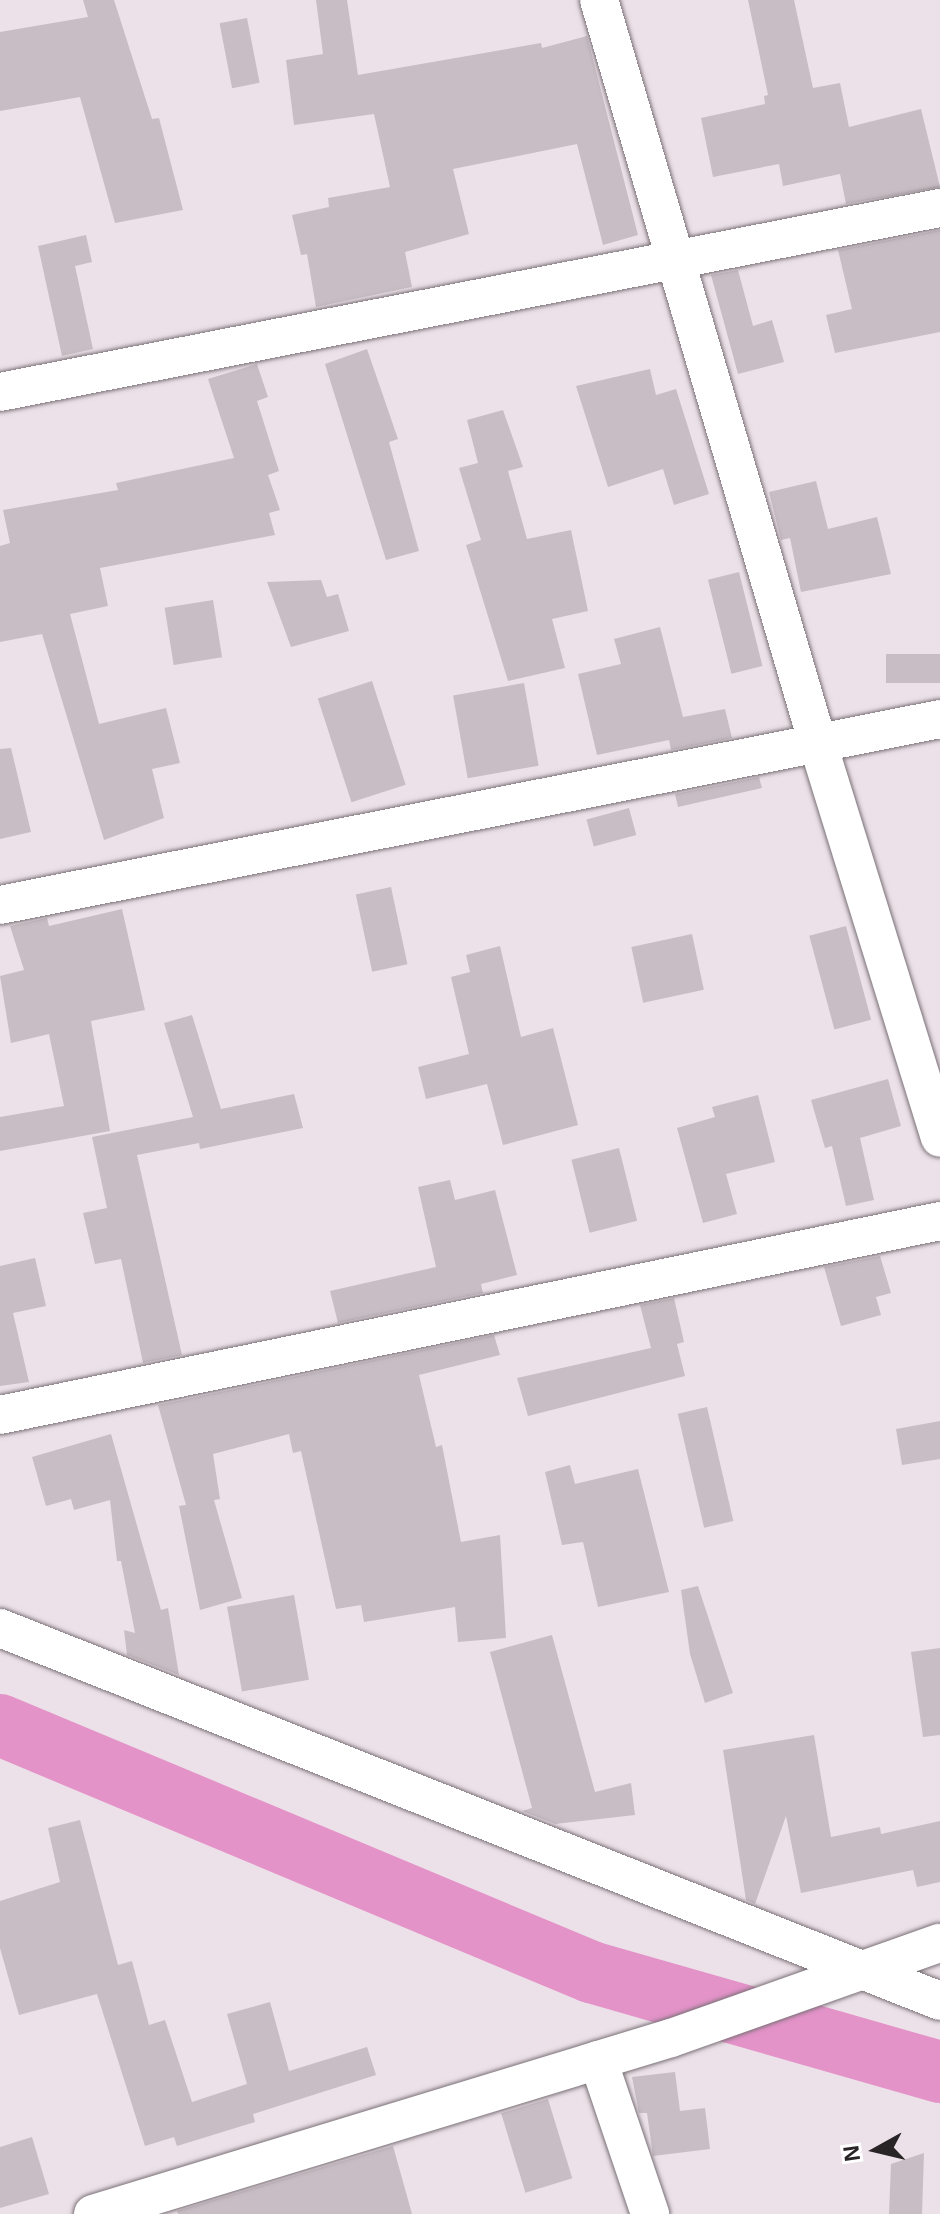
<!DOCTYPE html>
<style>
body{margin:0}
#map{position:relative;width:940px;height:2214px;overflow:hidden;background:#ece1e8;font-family:Arial,sans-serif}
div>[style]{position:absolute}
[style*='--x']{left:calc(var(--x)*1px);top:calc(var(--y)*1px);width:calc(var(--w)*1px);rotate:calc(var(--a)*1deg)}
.river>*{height:62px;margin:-31px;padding:0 31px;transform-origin:31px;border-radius:31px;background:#e493c9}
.building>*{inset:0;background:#c8bdc4;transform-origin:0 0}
.roads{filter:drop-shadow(0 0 2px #7a7177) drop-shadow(0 0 2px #7a7177)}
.minor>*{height:38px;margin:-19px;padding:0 19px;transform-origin:19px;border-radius:19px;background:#fff}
span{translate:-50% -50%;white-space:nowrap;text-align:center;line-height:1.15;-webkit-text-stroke:6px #fff;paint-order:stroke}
.north{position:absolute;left:836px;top:2110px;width:80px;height:80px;-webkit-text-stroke:6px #fff;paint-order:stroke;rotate:262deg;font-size:22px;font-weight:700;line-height:32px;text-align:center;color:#292527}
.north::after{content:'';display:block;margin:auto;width:28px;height:36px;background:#292527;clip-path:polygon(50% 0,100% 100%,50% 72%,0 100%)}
</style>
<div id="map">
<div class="river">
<div style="--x:0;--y:1725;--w:641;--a:22.68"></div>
<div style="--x:591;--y:1972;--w:363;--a:16"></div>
</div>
<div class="building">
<div style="clip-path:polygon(83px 0,114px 0,152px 119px,159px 118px,183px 210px,115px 223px,80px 97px,0 111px,0 32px,88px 17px)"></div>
<div style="clip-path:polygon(316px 0,347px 0,358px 75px,541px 43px,542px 48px,587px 36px,638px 235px,603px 245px,577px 144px,453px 169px,469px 234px,405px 252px,412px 287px,316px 307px,307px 254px,301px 255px,292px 215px,329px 207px,328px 198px,390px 187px,374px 114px,294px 125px,286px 60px,323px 54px)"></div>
<div style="clip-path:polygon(748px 0,794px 0,813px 88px,840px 83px,849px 127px,921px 109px,940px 187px,846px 204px,840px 174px,783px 186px,779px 164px,713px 177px,701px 118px,765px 104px,764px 96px,768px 95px)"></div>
<div style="left:247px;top:18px;width:66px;height:28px;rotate:79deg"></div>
<div style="clip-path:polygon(940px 230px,940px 332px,835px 353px,826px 315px,852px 309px,838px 250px)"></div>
<div style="clip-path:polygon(86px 235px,92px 262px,75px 266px,93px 349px,62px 356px,38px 246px)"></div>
<div style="clip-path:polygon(738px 270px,753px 326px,772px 320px,784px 362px,738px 374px,711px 275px)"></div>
<div style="clip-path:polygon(367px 349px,398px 439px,389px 442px,419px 551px,386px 560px,325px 364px)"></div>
<div style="clip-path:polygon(257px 364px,268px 397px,257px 401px,279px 471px,268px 475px,280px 510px,269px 513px,275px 535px,100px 568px,108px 606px,70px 614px,99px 724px,166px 708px,180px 763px,152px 769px,164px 818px,104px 840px,42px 634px,0 642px,0 546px,10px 543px,3px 510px,118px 490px,116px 483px,234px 458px,208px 379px)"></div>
<div style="clip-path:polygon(650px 369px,656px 395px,676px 389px,709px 494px,674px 505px,663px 469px,608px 487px,576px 386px)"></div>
<div style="clip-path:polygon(503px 410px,523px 467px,508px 471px,527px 539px,571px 530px,588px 611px,552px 619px,565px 668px,508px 681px,466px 545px,481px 540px,459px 468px,478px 463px,467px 420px)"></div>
<div style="clip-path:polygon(816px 481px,828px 529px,877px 517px,891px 574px,801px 592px,790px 538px,781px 540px,769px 492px)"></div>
<div style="left:739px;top:572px;width:97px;height:32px;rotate:76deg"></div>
<div style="clip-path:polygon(321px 580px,327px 597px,338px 594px,349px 631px,291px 647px,267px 582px)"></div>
<div style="left:213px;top:600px;width:58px;height:49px;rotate:81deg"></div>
<div style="clip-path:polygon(660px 627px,683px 717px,725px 709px,732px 738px,671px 750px,669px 740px,597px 755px,578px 674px,621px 664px,614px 639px)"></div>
<div style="left:940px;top:654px;width:29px;height:54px;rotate:90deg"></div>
<div style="left:372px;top:681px;width:109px;height:57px;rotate:72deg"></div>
<div style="left:524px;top:683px;width:84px;height:72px;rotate:80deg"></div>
<div style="clip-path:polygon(11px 748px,31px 832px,0 839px,0 749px)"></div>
<div style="clip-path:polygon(759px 777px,762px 788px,678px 807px,675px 794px)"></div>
<div style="left:629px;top:808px;width:28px;height:44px;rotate:75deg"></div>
<div style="left:391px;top:887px;width:79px;height:36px;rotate:78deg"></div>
<div style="clip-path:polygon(122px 909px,145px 1010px,91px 1021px,110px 1131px,0 1151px,0 1117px,64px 1106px,49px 1034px,11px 1043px,0 976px,24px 970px,10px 926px,47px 918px,49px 926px)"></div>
<div style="left:846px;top:926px;width:97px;height:38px;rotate:75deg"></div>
<div style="left:692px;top:934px;width:57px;height:62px;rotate:78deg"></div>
<div style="clip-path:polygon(500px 946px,521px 1037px,553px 1028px,578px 1125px,503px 1145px,487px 1084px,426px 1099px,418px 1067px,469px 1054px,451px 977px,470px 972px,466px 955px)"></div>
<div style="clip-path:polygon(192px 1015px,221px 1109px,294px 1094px,303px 1128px,200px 1149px,199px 1143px,137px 1155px,182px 1355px,143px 1363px,121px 1259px,95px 1264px,83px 1213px,107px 1208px,92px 1137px,193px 1117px,164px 1023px)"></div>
<div style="clip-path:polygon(888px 1079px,901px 1126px,860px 1138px,874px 1200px,846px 1206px,832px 1146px,825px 1148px,811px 1100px)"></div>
<div style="clip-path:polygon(758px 1095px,775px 1162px,726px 1174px,737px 1214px,703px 1223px,677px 1128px,715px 1117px,712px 1107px)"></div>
<div style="left:619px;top:1148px;width:75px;height:49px;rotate:76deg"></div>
<div style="clip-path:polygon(450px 1180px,455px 1200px,495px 1190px,517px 1275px,481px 1284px,483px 1293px,338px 1323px,330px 1291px,436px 1267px,418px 1187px)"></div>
<div style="clip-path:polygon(880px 1256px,891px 1293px,876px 1297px,881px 1315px,841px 1326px,824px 1267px)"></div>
<div style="clip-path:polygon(35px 1258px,46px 1306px,13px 1313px,29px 1382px,0 1386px,0 1266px)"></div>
<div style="clip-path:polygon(674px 1298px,684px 1342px,677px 1344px,685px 1376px,528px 1416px,517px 1378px,651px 1348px,640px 1305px)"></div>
<div style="clip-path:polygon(494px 1335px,500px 1355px,419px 1375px,436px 1447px,442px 1445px,461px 1542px,500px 1535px,506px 1638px,458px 1642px,455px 1607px,364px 1622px,361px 1605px,336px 1609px,301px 1451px,293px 1453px,289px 1434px,213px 1454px,220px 1499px,214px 1500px,242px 1598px,200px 1610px,179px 1506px,186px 1505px,158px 1405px)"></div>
<div style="left:707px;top:1407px;width:117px;height:30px;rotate:77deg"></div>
<div style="clip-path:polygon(940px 1421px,940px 1459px,902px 1465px,896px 1429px)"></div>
<div style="clip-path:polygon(111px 1434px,161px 1610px,168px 1608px,179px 1675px,127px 1655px,124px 1630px,135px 1633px,121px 1561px,117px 1561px,110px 1500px,74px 1510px,71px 1499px,46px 1506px,32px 1457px)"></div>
<div style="clip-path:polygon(570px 1465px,575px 1484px,638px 1469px,669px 1592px,598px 1607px,583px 1542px,562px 1545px,545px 1472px)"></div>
<div style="clip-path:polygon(698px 1586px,733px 1693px,705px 1703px,690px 1654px,681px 1590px)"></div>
<div style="left:294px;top:1595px;width:86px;height:68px;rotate:80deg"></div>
<div style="clip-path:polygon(552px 1635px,595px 1792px,631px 1783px,635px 1815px,555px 1824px,522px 1811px,532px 1808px,490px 1652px)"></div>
<div style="clip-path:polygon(940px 1648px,940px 1735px,923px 1737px,911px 1652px)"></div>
<div style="clip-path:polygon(814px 1735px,831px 1837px,880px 1827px,881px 1834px,940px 1821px,940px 1882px,917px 1887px,913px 1870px,801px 1893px,786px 1816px,755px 1904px,746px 1900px,723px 1750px)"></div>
<div style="clip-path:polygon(80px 1820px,118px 1965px,132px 1961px,149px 2025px,165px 2020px,192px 2102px,247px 2084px,227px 2014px,270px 2002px,289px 2071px,367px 2047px,376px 2075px,253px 2114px,255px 2122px,177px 2146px,174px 2137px,145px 2146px,97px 1994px,19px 2015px,0 1948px,0 1901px,60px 1882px,48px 1828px)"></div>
<div style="clip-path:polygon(675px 2072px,680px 2111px,705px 2108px,710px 2149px,653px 2156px,647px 2113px,639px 2113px,632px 2077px)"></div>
<div style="left:548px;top:2099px;width:83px;height:49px;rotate:73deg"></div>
<div style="clip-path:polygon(32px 2137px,49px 2194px,0 2208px,0 2147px)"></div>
<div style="clip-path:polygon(393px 2146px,412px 2214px,178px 2214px,177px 2211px)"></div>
<div style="clip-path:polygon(924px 2153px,922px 2214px,889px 2214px,891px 2164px)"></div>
</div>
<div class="roads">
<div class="minor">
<div style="--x:599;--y:0;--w:776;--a:73.6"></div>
<div style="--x:818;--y:744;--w:412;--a:72.8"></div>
<div style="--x:0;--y:392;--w:958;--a:-11.08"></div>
<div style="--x:0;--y:905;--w:958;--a:-11.19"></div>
<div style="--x:0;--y:1415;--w:960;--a:-11.66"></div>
<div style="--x:0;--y:1628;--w:1011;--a:21.64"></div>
<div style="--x:598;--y:2060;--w:163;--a:71.3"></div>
<div style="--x:93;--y:2214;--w:604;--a:-16.94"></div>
<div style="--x:671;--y:2038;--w:285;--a:-19.5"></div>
</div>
</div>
<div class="north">N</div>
</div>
